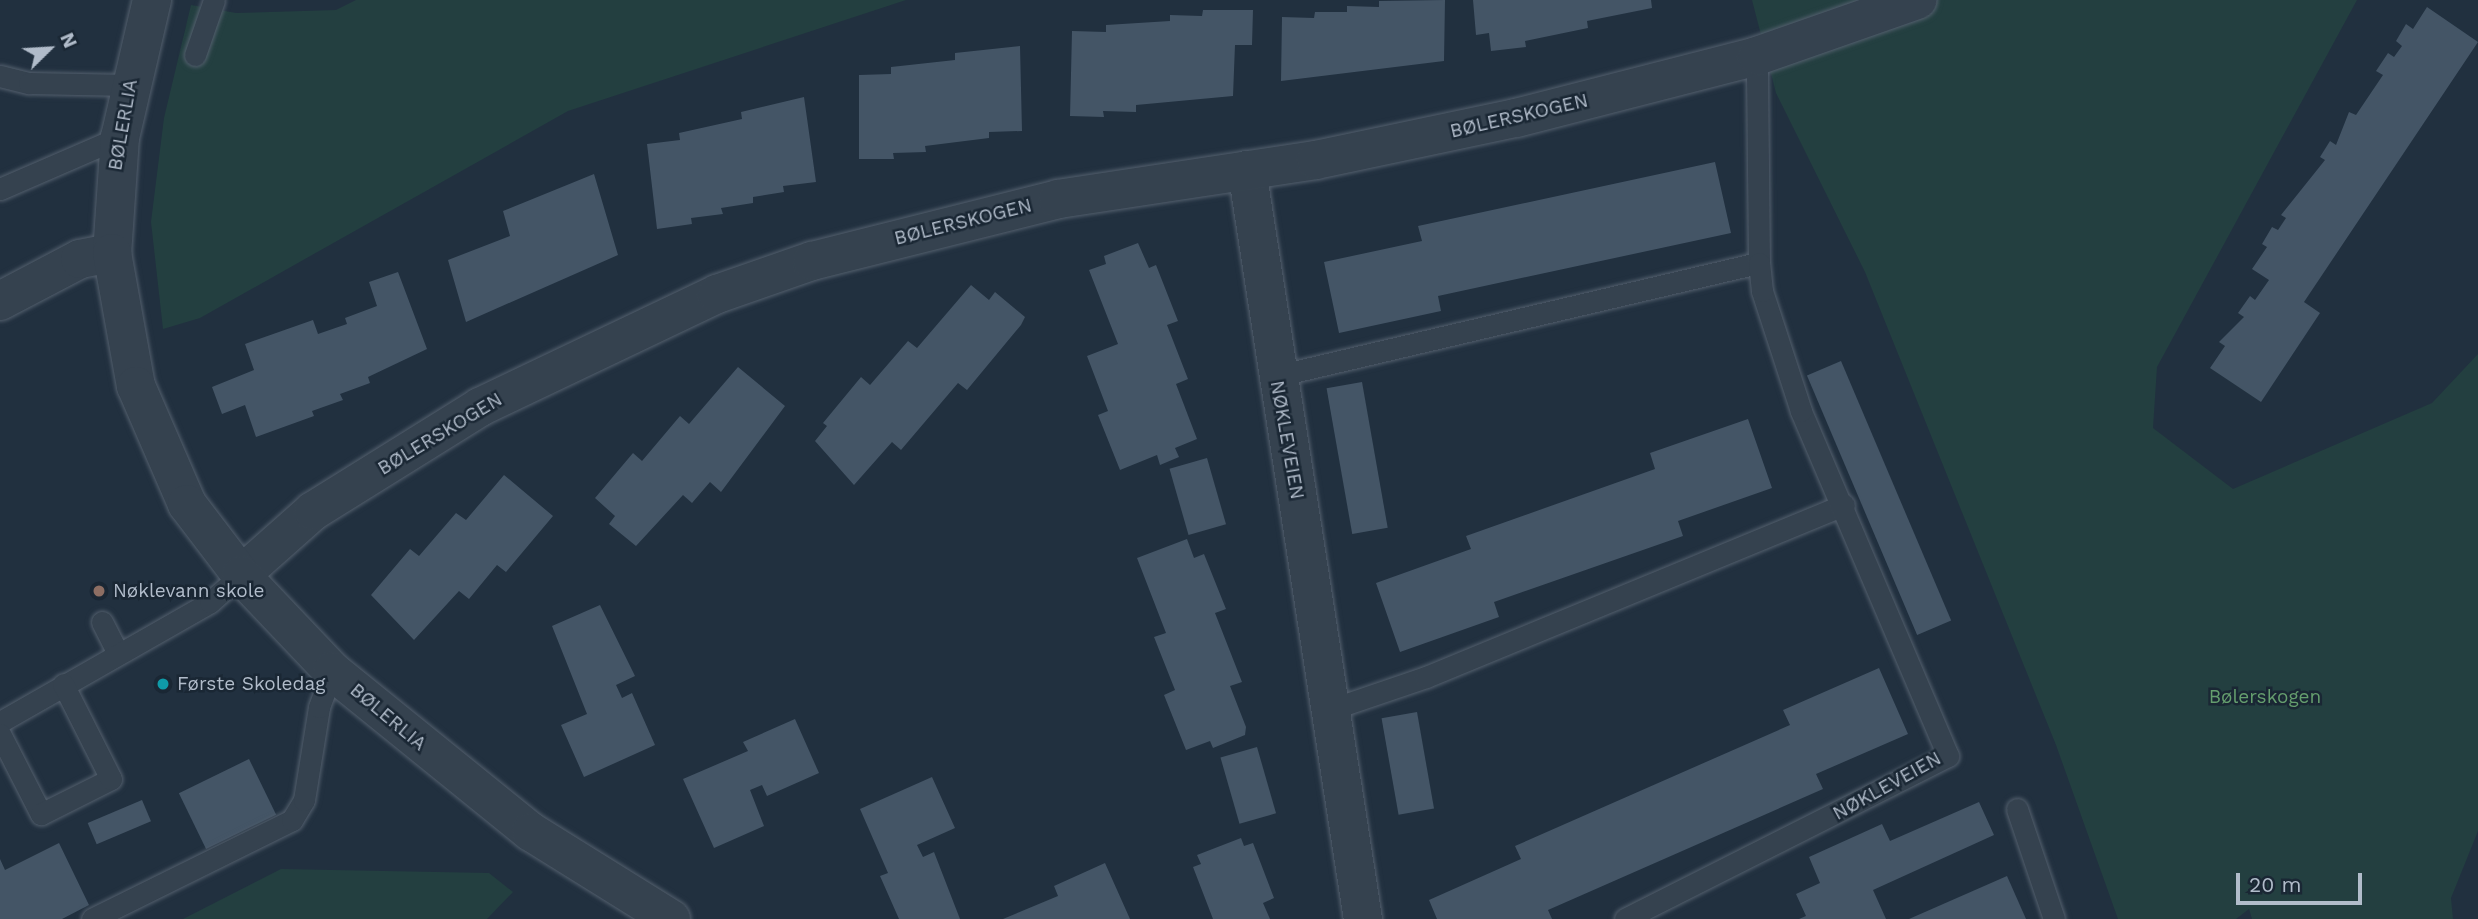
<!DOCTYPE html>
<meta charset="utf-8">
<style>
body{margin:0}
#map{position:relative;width:2478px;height:919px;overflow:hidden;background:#21303f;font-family:"Work Sans",sans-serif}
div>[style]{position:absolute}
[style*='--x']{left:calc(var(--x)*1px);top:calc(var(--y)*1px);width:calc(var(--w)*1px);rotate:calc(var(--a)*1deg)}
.green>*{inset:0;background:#233f40}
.building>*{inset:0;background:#456;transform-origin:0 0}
.roads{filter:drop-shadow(0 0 2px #535f6d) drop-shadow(0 0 2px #535f6d)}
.service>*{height:21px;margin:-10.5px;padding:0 10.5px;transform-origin:10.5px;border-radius:10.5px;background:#35424f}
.minor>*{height:38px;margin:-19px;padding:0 19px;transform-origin:19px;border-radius:19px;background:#35424f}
.tertiary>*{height:38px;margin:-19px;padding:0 19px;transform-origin:19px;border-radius:19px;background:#35424f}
.dots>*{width:19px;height:19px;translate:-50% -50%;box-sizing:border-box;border:4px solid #1a2734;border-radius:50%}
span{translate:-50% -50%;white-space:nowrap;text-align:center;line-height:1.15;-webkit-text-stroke:5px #1a2734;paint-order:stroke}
.street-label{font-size:19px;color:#b1bcca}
.poi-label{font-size:19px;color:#b1bcca}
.left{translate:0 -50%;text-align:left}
.park-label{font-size:19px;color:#659e6e}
.north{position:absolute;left:14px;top:14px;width:70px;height:70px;-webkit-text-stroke:5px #1a2734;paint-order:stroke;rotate:66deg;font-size:19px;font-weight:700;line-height:28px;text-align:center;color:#b1bcca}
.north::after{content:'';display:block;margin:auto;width:24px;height:32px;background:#b1bcca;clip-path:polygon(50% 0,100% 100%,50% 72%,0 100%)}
.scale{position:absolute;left:2236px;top:873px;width:126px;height:32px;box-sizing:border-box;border:4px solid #b1bcca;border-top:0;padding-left:9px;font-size:21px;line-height:24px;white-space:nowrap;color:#b1bcca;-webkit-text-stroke:5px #1a2734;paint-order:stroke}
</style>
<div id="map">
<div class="green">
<div style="clip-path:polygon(356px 0,906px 0,568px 111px,200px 318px,163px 329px,151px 222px,164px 118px,191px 5px,236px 13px,336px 10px)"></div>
<div style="clip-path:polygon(1752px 0,2357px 0,2157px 367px,2153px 428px,2233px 489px,2432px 403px,2478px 354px,2478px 831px,2451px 898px,2453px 919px,2252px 919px,2249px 909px,2236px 919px,2118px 919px,2056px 745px,1865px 272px,1776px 93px)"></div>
<div style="clip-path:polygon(281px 869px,489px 873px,513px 892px,487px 919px,183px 919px)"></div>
</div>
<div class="building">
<div style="clip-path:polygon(1445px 0,1444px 61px,1281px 81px,1282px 17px,1314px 18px,1315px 12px,1347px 12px,1347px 6px,1379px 7px,1379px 1px)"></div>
<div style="clip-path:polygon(1473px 0,1651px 0,1652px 8px,1587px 21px,1588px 28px,1525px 41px,1526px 47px,1491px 51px,1489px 33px,1476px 35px)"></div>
<div style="clip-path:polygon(2427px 7px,2478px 42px,2304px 302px,2320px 313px,2261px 402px,2210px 368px,2225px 346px,2219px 342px,2244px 317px,2238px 313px,2250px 296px,2255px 300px,2269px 280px,2252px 269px,2267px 247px,2262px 244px,2272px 227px,2278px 230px,2286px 218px,2281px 215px,2325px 160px,2320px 157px,2330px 141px,2336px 145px,2349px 112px,2356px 115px,2383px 75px,2376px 71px,2388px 53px,2394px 57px,2402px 46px,2396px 41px,2406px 24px,2413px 29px)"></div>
<div style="clip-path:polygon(1203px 10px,1253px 10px,1252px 45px,1235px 45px,1233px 96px,1136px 105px,1136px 112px,1103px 111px,1104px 117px,1070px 116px,1072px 31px,1106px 32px,1106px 25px,1170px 21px,1170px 15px,1202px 16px)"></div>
<div style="clip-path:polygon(1020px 46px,1022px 131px,989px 132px,989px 138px,925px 146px,926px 152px,893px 153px,894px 159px,859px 159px,859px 75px,891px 74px,891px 67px,955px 60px,955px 53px)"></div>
<div style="clip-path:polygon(804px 97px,816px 182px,783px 186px,784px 192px,753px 197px,753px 203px,721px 208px,723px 214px,691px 218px,692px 224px,657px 229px,647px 144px,680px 140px,679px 133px,742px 119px,741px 112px)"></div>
<div style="clip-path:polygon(1715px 162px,1731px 233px,1438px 296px,1441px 311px,1339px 333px,1324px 262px,1422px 241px,1418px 226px)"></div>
<div style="clip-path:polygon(594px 174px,618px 255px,466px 322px,448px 260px,510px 236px,503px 211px)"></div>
<div style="clip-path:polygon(1138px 243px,1149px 268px,1156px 265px,1178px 321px,1167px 325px,1188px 379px,1176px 384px,1197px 439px,1175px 448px,1179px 457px,1160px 465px,1157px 455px,1120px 470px,1098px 415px,1108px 411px,1087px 356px,1118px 344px,1089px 270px,1106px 264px,1104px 256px)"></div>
<div style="clip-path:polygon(398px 272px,427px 349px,368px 377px,370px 383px,340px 394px,343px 400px,312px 411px,314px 416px,256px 437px,245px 405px,222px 414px,212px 387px,254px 370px,245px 344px,313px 320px,318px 334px,347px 324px,345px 318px,377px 306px,369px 282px)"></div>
<div style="clip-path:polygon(971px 285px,989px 300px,995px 292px,1025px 317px,1021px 325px,967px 390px,958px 383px,901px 450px,892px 442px,854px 485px,815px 441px,827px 426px,823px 423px,861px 377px,870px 385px,908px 341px,917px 348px)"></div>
<div style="left:1841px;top:361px;width:282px;height:37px;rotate:67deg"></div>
<div style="clip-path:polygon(738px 367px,785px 406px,721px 492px,710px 482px,692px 503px,683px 495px,636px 546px,609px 524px,615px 516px,595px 498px,633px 453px,642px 461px,680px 416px,689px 424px)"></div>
<div style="left:1362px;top:382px;width:148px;height:36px;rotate:80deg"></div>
<div style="clip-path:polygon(1748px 419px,1772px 488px,1678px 521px,1683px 536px,1494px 602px,1499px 617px,1400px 652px,1376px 583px,1471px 549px,1466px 536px,1655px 469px,1650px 453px)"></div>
<div style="left:1207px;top:458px;width:69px;height:39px;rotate:74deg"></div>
<div style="clip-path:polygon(504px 475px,553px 516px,506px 572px,497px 565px,469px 599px,459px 591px,414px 640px,371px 595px,410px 549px,419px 556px,456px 513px,466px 520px)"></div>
<div style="clip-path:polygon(1187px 539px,1194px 558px,1204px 554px,1226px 609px,1215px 613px,1242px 682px,1230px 686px,1246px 727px,1245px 735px,1213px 748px,1210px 741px,1186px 750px,1164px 695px,1175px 690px,1154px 637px,1166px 633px,1137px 558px)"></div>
<div style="clip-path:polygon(600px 605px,635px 676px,616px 685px,622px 698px,632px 693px,655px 745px,584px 777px,561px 725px,587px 714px,552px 626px)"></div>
<div style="clip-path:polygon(1879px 668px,1908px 734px,1816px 774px,1823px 789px,1548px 910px,1552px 919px,1437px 919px,1429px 900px,1521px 859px,1515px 846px,1790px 725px,1783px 710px)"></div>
<div style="left:1417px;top:712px;width:98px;height:36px;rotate:80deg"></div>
<div style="clip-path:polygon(795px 719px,819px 773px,767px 796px,762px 785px,750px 790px,764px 826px,714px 848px,683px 779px,748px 751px,743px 742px)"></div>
<div style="left:1257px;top:747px;width:69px;height:38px;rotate:74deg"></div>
<div style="left:249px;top:759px;width:62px;height:78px;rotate:64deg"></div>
<div style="clip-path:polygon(932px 777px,955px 828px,917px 845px,923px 857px,934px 852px,960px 919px,899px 919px,880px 876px,888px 873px,860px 809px)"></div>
<div style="left:142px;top:800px;width:23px;height:59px;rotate:67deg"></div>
<div style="clip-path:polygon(1979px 802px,1994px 835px,1873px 890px,1886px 919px,1799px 919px,1806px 916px,1796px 894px,1820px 883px,1809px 857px,1882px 824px,1890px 841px)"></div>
<div style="clip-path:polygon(1241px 838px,1244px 846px,1253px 843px,1274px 898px,1263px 903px,1270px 919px,1213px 919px,1193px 867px,1201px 864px,1197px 855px)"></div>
<div style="clip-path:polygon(59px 843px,89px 905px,62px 919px,0 919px,0 859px,5px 870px)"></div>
<div style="clip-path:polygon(1105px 863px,1130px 919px,1003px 919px,1058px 896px,1054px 886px)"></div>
<div style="clip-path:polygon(2007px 876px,2026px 919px,1909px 919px)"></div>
</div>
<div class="roads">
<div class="service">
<div style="--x:195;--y:55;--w:58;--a:-70.9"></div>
<div style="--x:0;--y:76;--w:30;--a:14"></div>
<div style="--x:29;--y:83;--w:100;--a:1.1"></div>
<div style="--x:0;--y:189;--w:131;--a:-23.4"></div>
<div style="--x:1276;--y:376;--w:496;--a:-13.2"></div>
<div style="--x:1759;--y:263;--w:207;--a:-90.6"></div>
<div style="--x:102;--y:622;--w:35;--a:63"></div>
<div style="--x:1329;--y:710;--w:102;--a:-18.8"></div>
<div style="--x:1426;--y:677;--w:452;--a:-22.4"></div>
<div style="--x:0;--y:722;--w:242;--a:-29.7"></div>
<div style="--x:210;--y:602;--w:41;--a:-41.1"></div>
<div style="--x:0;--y:734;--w:90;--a:62.9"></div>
<div style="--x:41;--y:814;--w:78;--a:-26.6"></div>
<div style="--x:111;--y:779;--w:106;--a:-116.8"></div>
<div style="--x:2017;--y:809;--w:116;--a:71.4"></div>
<div style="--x:92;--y:919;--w:223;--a:-26.3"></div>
<div style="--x:292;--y:820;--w:23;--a:-59"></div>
<div style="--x:304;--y:800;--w:94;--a:-80.8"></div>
<div style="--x:319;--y:707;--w:38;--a:-70"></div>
<div style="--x:1625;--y:919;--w:362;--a:-26.8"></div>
<div style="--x:1948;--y:756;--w:375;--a:-113.1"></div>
<div style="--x:1801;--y:411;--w:126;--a:-108"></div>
<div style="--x:1762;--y:291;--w:28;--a:-96"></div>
</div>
<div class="minor">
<div style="--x:1247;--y:170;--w:758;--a:81.2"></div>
<div style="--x:0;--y:301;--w:90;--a:-27.7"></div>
<div style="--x:80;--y:259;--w:33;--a:-11"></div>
<div style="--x:241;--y:575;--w:96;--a:-41.6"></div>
<div style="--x:313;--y:511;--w:197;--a:-31.9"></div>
<div style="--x:480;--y:407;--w:263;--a:-25.5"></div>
<div style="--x:717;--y:294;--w:101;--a:-19.2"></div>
<div style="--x:812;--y:261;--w:254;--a:-14.1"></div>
<div style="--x:1058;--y:199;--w:261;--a:-8.6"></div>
<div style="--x:1316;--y:160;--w:204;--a:-11.9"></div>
<div style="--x:1516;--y:118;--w:249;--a:-14.4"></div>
<div style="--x:1757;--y:56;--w:170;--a:-19.3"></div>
</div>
<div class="tertiary">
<div style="--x:152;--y:0;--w:141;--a:103.1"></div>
<div style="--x:120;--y:137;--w:116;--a:93.9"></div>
<div style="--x:112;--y:253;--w:135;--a:79.8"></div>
<div style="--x:136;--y:386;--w:129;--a:66.6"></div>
<div style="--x:187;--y:504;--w:89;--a:52.7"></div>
<div style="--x:241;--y:575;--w:132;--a:46.5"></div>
<div style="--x:332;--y:671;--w:256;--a:39"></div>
<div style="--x:531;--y:832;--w:165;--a:31.9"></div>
</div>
</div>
<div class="dots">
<div style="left:99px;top:591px;background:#8d6e63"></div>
<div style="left:163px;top:684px;background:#0f9aa8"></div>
</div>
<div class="street-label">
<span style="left:1519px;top:116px;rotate:-13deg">BØLERSKOGEN</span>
<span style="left:123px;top:125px;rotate:-80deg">BØLERLIA</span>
<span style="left:963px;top:222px;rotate:-14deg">BØLERSKOGEN</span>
<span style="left:440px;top:434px;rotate:-31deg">BØLERSKOGEN</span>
<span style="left:1287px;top:440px;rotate:80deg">NØKLEVEIEN</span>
<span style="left:388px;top:717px;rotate:40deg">BØLERLIA</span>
<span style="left:1887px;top:786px;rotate:-29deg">NØKLEVEIEN</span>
</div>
<div class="poi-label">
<span class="left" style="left:113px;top:591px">Nøklevann skole</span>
<span class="left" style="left:177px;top:684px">Første Skoledag</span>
</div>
<div class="park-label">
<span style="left:2265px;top:697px">Bølerskogen</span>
</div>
<div class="north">N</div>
<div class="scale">20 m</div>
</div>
